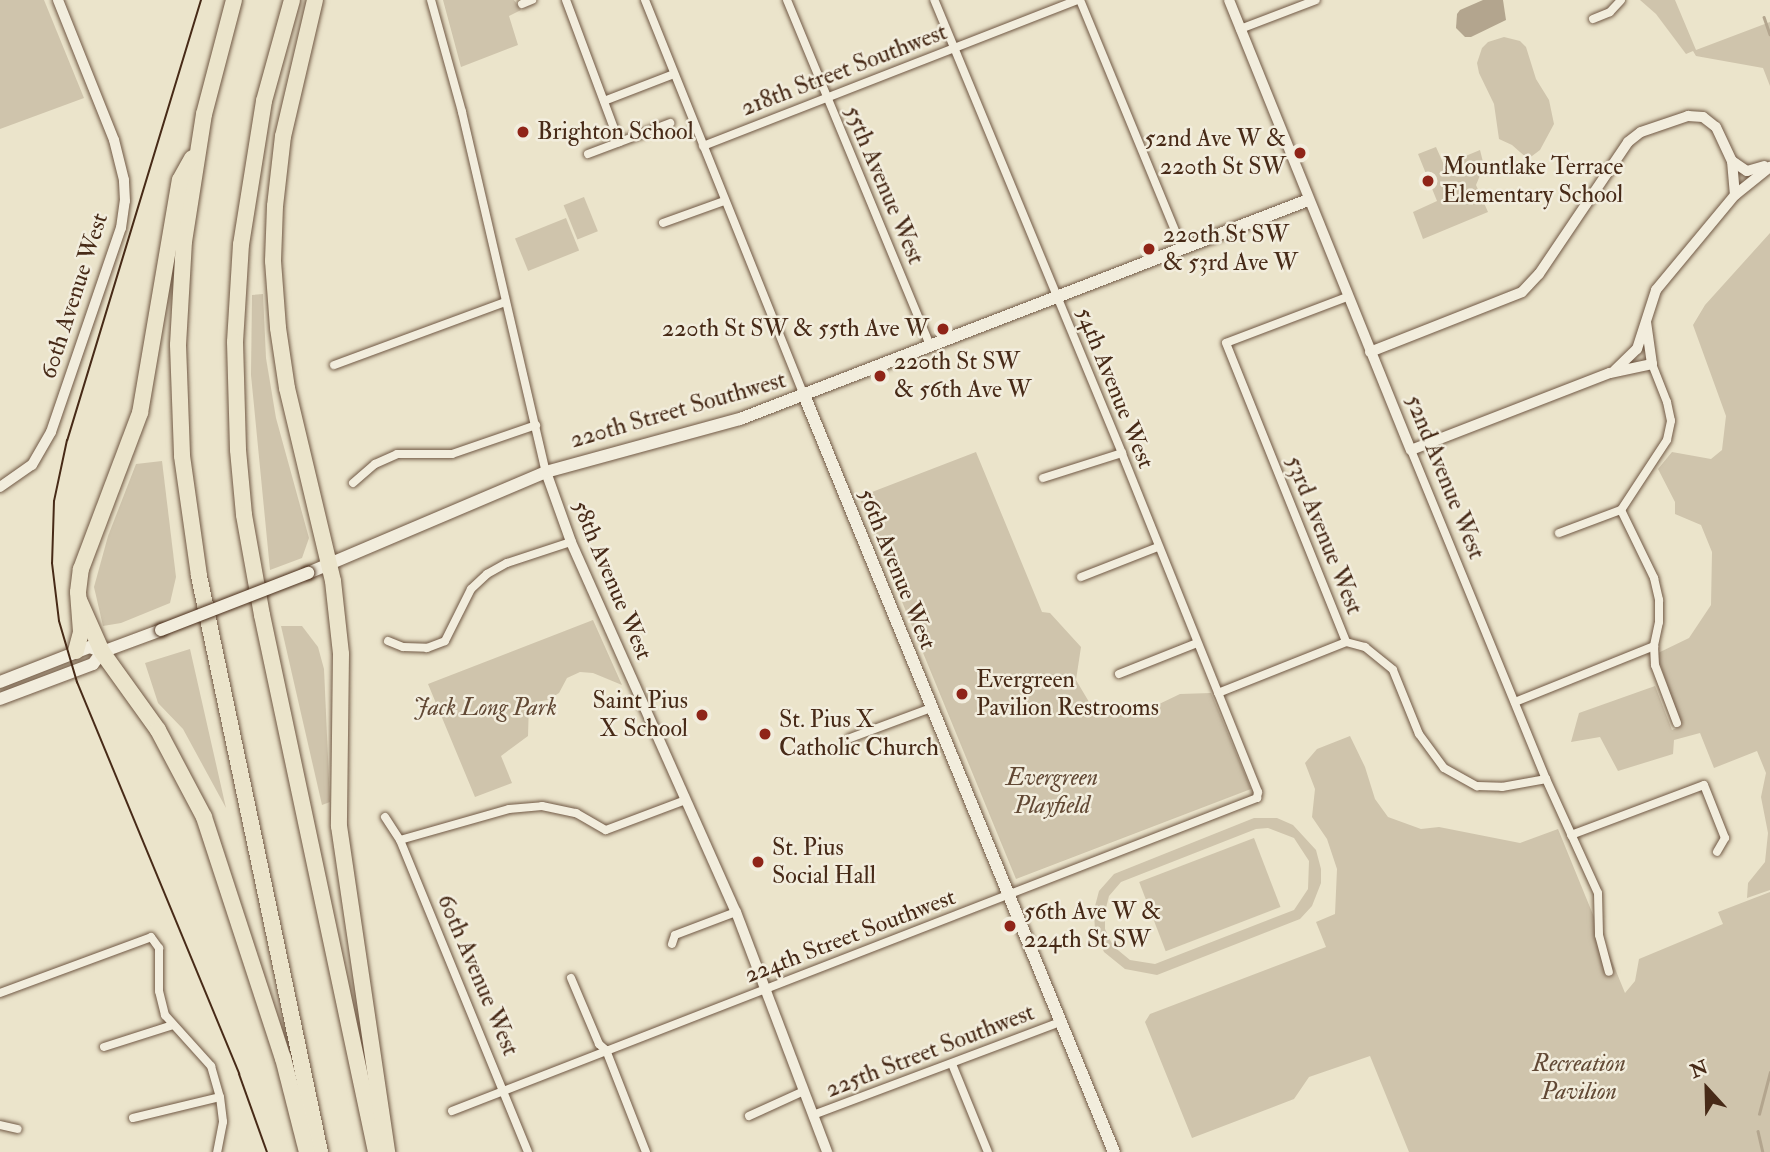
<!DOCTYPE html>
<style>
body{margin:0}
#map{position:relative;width:1770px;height:1152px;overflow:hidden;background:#ebe4cb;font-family:"IM FELL Double Pica",serif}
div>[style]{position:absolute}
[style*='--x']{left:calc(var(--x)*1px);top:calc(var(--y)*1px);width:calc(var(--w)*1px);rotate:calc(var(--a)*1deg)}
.green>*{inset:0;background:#cfc4ac;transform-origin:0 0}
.water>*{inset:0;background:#b3a58e}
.stream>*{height:2.5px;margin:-1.25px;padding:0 1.25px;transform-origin:1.25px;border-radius:1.25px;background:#b3a58e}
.roads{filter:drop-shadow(0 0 2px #705844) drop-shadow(0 0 2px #705844)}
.minor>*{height:8px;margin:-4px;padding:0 4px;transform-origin:4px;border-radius:4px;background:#f2eddd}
.tertiary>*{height:10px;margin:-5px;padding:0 5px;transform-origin:5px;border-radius:5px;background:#f2eddd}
.secondary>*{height:12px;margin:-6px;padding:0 6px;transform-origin:6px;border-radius:6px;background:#f2eddd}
.motorway>*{height:16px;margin:-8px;padding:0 8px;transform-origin:8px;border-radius:8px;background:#ebe4cb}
.tram>*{height:2px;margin:-1px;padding:0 1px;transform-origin:1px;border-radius:1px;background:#472a17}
.bridges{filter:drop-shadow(0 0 2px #472a17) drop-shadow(0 0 2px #472a17)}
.secondary-bridge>*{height:12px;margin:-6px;padding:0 6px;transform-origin:6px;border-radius:6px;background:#f2eddd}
.dots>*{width:19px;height:19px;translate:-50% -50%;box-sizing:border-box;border:4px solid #f2eddd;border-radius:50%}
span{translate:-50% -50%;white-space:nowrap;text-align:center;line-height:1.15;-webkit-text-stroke:5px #f2eddd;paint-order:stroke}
.street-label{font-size:24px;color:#472a17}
.poi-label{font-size:24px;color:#472a17}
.left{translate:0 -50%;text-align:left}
.right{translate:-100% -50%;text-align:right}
.park-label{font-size:24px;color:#624935;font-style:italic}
.north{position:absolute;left:1672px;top:1054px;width:70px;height:70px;-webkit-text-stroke:5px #f2eddd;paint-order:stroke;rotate:338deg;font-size:19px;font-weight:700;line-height:28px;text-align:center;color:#472a17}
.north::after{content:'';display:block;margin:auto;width:24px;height:32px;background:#472a17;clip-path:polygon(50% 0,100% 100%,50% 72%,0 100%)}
</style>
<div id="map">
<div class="green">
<div style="clip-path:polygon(0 0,44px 0,84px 98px,0 129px)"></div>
<div style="clip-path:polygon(443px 0,514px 0,521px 10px,509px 16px,518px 45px,461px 67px)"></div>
<div style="clip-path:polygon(1640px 0,1675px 0,1696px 50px,1770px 22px,1770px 86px,1763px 68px,1696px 56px,1693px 51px,1686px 54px,1656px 14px)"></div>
<div style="clip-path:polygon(1504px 37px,1520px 41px,1526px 47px,1536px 79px,1549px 100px,1554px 124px,1540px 150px,1528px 159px,1512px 145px,1499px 139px,1494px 104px,1479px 73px,1477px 63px,1482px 48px,1488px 42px)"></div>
<div style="clip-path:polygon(1436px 147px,1444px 165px,1480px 150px,1484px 166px,1476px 185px,1488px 212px,1423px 239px,1413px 212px,1437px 201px,1418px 154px)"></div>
<div style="left:584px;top:197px;width:37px;height:22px;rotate:68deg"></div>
<div style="left:566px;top:218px;width:35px;height:55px;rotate:68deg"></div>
<div style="clip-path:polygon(1770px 233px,1770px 890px,1747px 898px,1748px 883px,1765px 862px,1768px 833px,1761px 797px,1766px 773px,1757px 751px,1714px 768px,1700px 733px,1674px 740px,1673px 754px,1618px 771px,1600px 737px,1571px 742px,1579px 713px,1655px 686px,1672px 730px,1681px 726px,1658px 658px,1658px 653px,1689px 638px,1711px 605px,1712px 552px,1701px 525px,1675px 514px,1675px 502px,1658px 469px,1672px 452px,1711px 459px,1722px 450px,1726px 416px,1693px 325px,1705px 305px)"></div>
<div style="clip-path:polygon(263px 294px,266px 358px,276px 418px,309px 538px,302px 558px,270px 570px,251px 375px,252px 295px)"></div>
<div style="clip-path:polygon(976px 452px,1042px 612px,1050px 613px,1081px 647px,1076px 680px,1092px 707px,1110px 713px,1155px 706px,1180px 694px,1211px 693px,1251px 789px,1016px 879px,859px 497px)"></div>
<div style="clip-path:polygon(162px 461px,176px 577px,170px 603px,121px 623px,103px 626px,94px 587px,108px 536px,136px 464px)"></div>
<div style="clip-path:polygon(593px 620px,622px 685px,593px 673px,580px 672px,567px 678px,559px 693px,548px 700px,529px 703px,528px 736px,501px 756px,512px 783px,475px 797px,428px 684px)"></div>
<div style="clip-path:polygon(281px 626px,302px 626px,318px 647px,324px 669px,330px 802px,322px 805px)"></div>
<div style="clip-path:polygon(190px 649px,226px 808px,183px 729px,158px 703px,145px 663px)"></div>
<div style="clip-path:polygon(1350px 736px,1365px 767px,1375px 799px,1388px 817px,1421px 829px,1439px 827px,1520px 843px,1558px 829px,1625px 993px,1635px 981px,1639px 959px,1723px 924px,1718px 912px,1770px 892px,1770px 1152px,1409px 1152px,1370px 1056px,1309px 1077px,1294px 1099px,1192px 1138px,1145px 1022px,1150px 1014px,1326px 947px,1316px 922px,1335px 914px,1337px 869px,1327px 839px,1312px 817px,1315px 789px,1305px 763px,1317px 749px)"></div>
<div style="clip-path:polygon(evenodd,1254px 818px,1277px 818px,1293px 825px,1316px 850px,1321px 869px,1321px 883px,1312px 906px,1300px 919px,1157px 975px,1125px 969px,1104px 952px,1095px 932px,1094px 910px,1099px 891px,1114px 874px,1254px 818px,1268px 828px,1294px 838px,1309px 861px,1308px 889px,1294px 910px,1155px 964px,1130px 960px,1113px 946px,1105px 929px,1105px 912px,1109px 896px,1121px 882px,1256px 829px,1268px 828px)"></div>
<div style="left:1254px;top:838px;width:74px;height:123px;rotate:69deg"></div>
</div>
<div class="water">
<div style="clip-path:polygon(1483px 0,1503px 0,1506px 20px,1471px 37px,1465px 37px,1456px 28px,1457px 14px,1460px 10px)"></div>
</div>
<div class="stream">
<div style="--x:1764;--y:17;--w:18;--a:71"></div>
<div style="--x:1759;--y:1114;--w:43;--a:-75.3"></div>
<div style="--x:1758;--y:1131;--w:22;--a:77"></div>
</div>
<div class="roads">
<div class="minor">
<div style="--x:431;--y:0;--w:116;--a:74.5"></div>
<div style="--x:462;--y:112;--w:370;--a:76.9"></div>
<div style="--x:566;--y:0;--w:152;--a:69.5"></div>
<div style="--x:645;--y:0;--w:426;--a:68.1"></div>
<div style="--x:787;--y:0;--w:374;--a:67.5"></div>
<div style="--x:1080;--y:0;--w:268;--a:67.6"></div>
<div style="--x:522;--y:4;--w:11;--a:-22"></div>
<div style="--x:1593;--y:19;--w:18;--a:-22"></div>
<div style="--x:1610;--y:12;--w:16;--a:-47"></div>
<div style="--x:1240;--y:29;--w:81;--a:-20.9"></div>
<div style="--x:604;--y:101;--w:75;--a:-21.1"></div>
<div style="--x:703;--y:146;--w:402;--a:-21.3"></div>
<div style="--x:588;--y:154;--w:88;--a:-20.7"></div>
<div style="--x:663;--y:223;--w:65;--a:-19.8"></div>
<div style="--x:1347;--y:297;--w:129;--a:159.2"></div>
<div style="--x:1226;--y:343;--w:322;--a:68.1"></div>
<div style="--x:1346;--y:642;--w:20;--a:15"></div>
<div style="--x:1365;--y:647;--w:36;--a:39"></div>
<div style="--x:1393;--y:670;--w:69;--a:67.9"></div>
<div style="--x:1419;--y:734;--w:42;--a:53.7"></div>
<div style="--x:1444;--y:768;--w:38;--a:29"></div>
<div style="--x:1477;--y:786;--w:25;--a:2"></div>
<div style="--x:1502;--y:787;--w:45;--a:-10.3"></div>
<div style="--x:1652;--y:364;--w:41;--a:68.5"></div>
<div style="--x:1667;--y:402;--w:19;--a:78"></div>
<div style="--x:1671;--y:421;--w:19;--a:102"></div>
<div style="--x:1667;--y:440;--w:84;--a:123.3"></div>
<div style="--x:1621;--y:510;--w:76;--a:64.1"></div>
<div style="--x:1654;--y:578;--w:23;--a:77"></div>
<div style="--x:1659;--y:600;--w:22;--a:90"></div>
<div style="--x:1659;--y:622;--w:25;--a:102"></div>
<div style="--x:1654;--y:646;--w:19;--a:87"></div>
<div style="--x:1655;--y:665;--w:62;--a:69.2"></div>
<div style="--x:334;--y:365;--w:182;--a:-20.2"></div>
<div style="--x:1411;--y:450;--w:356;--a:67.7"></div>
<div style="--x:1546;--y:779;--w:125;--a:65.5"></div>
<div style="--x:1598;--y:893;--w:42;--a:88.6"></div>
<div style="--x:1599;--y:935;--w:38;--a:75"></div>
<div style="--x:1043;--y:478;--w:83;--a:-17.6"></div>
<div style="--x:353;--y:483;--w:29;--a:-41"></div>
<div style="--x:375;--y:464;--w:24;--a:-24"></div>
<div style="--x:397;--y:454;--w:55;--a:0"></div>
<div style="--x:452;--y:454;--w:89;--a:-19"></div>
<div style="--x:1559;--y:533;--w:66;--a:-20.4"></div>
<div style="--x:1081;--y:577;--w:83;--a:-21.3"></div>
<div style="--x:388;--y:641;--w:16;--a:22"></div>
<div style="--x:403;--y:647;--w:24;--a:2"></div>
<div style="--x:427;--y:648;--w:19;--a:-21"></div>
<div style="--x:445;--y:641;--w:58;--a:-63.4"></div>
<div style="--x:471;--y:589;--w:22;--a:-43"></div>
<div style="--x:487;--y:574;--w:23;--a:-29"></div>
<div style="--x:507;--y:563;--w:67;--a:-18.2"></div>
<div style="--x:1119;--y:674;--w:84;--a:-21.7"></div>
<div style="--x:1218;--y:693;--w:138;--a:-21.7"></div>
<div style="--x:1515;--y:702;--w:150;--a:-21.9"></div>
<div style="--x:850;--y:738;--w:86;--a:-20.3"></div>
<div style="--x:385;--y:817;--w:27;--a:57"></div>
<div style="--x:400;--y:840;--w:337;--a:67.7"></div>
<div style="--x:1571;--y:835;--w:142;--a:-20.6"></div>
<div style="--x:1704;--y:785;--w:57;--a:68.4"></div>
<div style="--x:1725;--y:838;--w:16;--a:120"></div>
<div style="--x:400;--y:840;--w:113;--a:-15.9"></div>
<div style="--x:509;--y:809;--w:33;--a:-5"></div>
<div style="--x:542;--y:806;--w:35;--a:12"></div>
<div style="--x:576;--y:813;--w:34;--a:30"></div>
<div style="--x:606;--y:830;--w:85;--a:-20.6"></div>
<div style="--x:672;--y:944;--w:9;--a:-72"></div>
<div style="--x:675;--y:935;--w:65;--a:-20.7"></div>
<div style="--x:571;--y:978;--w:72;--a:67"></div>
<div style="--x:599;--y:1044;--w:9;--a:41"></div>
<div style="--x:606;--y:1050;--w:110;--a:68.6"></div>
<div style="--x:0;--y:993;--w:161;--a:-20.3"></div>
<div style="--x:151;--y:937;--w:14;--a:54"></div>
<div style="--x:159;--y:948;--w:43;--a:90"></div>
<div style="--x:159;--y:991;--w:25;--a:76"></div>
<div style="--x:165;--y:1015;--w:69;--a:48"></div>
<div style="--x:211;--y:1066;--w:32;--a:74"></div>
<div style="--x:220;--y:1097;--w:25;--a:83"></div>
<div style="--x:223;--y:1122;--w:31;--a:101"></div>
<div style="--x:104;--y:1047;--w:72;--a:-17.7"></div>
<div style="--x:952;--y:1064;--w:95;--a:67.8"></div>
<div style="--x:452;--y:1111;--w:864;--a:-21.25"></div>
<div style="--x:1257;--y:798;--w:6;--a:-81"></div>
<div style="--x:1258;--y:792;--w:365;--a:-111.9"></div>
<div style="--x:1122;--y:453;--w:490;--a:-112.5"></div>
<div style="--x:813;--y:1115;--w:264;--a:-20.6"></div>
<div style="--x:749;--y:1116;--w:60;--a:-24.4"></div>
<div style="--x:133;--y:1118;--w:89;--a:-13.6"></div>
<div style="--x:0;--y:1125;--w:18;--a:13"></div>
</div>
<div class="tertiary">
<div style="--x:1229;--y:0;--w:485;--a:68"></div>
<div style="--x:1411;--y:450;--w:213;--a:-21.2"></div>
<div style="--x:1610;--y:373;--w:43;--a:-12.1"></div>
<div style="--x:1652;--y:364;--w:42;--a:-98.1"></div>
<div style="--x:1732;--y:161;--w:18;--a:34"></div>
<div style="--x:1747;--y:171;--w:18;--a:-16"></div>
<div style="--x:1370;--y:352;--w:163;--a:-21.5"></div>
<div style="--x:1522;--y:292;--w:25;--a:-47"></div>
<div style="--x:1539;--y:274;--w:159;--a:-56"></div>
<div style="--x:1628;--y:142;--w:16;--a:-38"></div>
<div style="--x:1641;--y:132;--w:50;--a:-18.8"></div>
<div style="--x:1688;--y:116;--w:15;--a:4"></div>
<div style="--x:1703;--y:117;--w:16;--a:38"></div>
<div style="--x:1716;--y:127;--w:38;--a:65"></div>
<div style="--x:1732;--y:161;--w:34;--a:85"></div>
<div style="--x:1615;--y:370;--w:30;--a:-44"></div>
<div style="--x:1637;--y:349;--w:62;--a:-72.1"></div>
<div style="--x:1656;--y:290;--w:124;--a:-50.3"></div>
<div style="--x:1735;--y:195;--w:45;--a:-38.7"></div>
<div style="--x:546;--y:472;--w:74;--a:70.3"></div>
<div style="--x:571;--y:542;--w:405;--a:66"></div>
<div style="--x:736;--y:912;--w:257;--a:69.2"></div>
<div style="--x:0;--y:487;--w:39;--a:-35"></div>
<div style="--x:32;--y:465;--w:38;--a:-60"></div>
<div style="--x:51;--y:432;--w:216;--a:-71.1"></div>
<div style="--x:121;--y:228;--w:27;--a:-82"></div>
<div style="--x:125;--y:201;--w:21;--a:-93"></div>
<div style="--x:124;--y:180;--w:41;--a:-104"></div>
<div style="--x:114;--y:140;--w:151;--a:-111.8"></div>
</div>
<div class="secondary">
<div style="--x:804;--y:395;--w:818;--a:67.73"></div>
<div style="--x:308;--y:573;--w:259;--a:-23"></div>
<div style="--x:546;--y:472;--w:201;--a:-15.3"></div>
<div style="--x:740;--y:419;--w:609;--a:-21.08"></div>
<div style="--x:0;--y:682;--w:97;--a:-21.3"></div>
<div style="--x:90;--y:647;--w:13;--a:23"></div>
<div style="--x:0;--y:699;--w:99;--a:-20.6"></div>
<div style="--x:93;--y:664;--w:15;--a:-53"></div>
<div style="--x:102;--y:652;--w:63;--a:-20.4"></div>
</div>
<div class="motorway">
<div style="--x:234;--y:0;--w:118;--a:104.7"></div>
<div style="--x:204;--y:114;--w:129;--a:98.9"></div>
<div style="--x:184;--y:241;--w:104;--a:93.3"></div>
<div style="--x:178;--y:345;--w:111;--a:87.9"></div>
<div style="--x:182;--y:456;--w:121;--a:81.9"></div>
<div style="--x:199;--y:576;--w:589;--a:78.14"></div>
<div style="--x:292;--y:0;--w:105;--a:105.5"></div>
<div style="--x:264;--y:101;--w:145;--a:99.1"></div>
<div style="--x:241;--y:244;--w:98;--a:93.5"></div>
<div style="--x:235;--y:342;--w:108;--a:88.4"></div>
<div style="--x:238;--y:450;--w:65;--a:84.7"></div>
<div style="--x:244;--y:515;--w:102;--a:79.8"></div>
<div style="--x:262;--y:615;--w:549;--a:78.01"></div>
<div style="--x:315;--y:0;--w:140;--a:103.2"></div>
<div style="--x:283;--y:136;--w:70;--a:96.5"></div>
<div style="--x:275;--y:206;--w:55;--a:92.1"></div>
<div style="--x:273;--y:261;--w:67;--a:85.7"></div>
<div style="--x:278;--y:328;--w:61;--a:81.5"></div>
<div style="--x:287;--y:388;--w:198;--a:76.6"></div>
<div style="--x:333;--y:581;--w:73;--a:83.7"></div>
<div style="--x:341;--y:654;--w:172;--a:90.7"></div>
<div style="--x:339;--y:826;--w:330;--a:81.6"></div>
<div style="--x:79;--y:600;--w:57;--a:66.1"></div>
<div style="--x:102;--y:652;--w:96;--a:54.3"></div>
<div style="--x:158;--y:730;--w:98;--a:62.1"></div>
<div style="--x:204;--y:817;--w:254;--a:71.9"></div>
<div style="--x:283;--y:1058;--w:97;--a:75.7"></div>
<div style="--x:76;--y:651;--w:20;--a:-75"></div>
<div style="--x:81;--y:632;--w:40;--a:-94.3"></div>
<div style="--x:78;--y:592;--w:23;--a:-83"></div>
<div style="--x:81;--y:569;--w:167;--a:-69.3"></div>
<div style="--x:140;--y:413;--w:236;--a:-80.3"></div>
<div style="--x:180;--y:180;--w:25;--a:-61"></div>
</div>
</div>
<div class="tram">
<div style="--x:201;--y:0;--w:460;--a:106.9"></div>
<div style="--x:67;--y:440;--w:62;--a:102"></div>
<div style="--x:54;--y:501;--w:62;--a:91.8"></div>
<div style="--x:52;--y:563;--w:58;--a:83.1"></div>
<div style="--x:59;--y:621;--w:64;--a:73.6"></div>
<div style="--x:77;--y:682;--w:424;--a:67.5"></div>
<div style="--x:239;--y:1074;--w:83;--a:70.3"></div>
</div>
<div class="bridges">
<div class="secondary-bridge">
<div style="--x:161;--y:630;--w:158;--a:-21.2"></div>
</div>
</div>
<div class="dots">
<div style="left:523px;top:132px;background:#8f2418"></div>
<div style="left:1300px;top:153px;background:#8f2418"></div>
<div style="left:1428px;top:181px;background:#8f2418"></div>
<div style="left:1149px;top:249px;background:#8f2418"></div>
<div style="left:943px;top:329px;background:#8f2418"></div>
<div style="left:880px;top:376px;background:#8f2418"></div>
<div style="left:962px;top:694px;background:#8f2418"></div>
<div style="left:702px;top:715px;background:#8f2418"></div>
<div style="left:765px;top:734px;background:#8f2418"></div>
<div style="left:758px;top:862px;background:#8f2418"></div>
<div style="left:1010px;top:926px;background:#8f2418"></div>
</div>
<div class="street-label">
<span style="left:844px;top:70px;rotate:-21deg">218th Street Southwest</span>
<span style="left:884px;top:185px;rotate:67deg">55th Avenue West</span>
<span style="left:74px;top:296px;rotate:-72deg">60th Avenue West</span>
<span style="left:1115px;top:388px;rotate:68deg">54th Avenue West</span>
<span style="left:678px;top:410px;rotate:-16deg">220th Street Southwest</span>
<span style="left:1445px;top:477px;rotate:68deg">52nd Avenue West</span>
<span style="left:1324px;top:535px;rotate:68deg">53rd Avenue West</span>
<span style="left:897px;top:569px;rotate:68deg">56th Avenue West</span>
<span style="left:612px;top:580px;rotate:67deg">58th Avenue West</span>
<span style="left:850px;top:936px;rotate:-21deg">224th Street Southwest</span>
<span style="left:478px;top:975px;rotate:67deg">60th Avenue West</span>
<span style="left:930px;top:1051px;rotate:-21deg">225th Street Southwest</span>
</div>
<div class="poi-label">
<span class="left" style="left:537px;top:132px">Brighton School</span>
<span class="right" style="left:1286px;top:153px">52nd Ave W &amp;<br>220th St SW</span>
<span class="left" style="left:1442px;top:181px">Mountlake Terrace<br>Elementary School</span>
<span class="left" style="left:1163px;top:249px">220th St SW<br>&amp; 53rd Ave W</span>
<span class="right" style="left:929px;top:329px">220th St SW &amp; 55th Ave W</span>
<span class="left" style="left:894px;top:376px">220th St SW<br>&amp; 56th Ave W</span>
<span class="left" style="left:976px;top:694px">Evergreen<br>Pavilion Restrooms</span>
<span class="right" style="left:688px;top:715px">Saint Pius<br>X School</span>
<span class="left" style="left:779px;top:734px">St. Pius X<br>Catholic Church</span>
<span class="left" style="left:772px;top:862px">St. Pius<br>Social Hall</span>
<span class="left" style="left:1024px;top:926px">56th Ave W &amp;<br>224th St SW</span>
</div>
<div class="park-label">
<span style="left:485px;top:708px">Jack Long Park</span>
<span style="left:1052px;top:792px">Evergreen<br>Playfield</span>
<span style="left:1579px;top:1078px">Recreation<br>Pavilion</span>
</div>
<div class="north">N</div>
</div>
